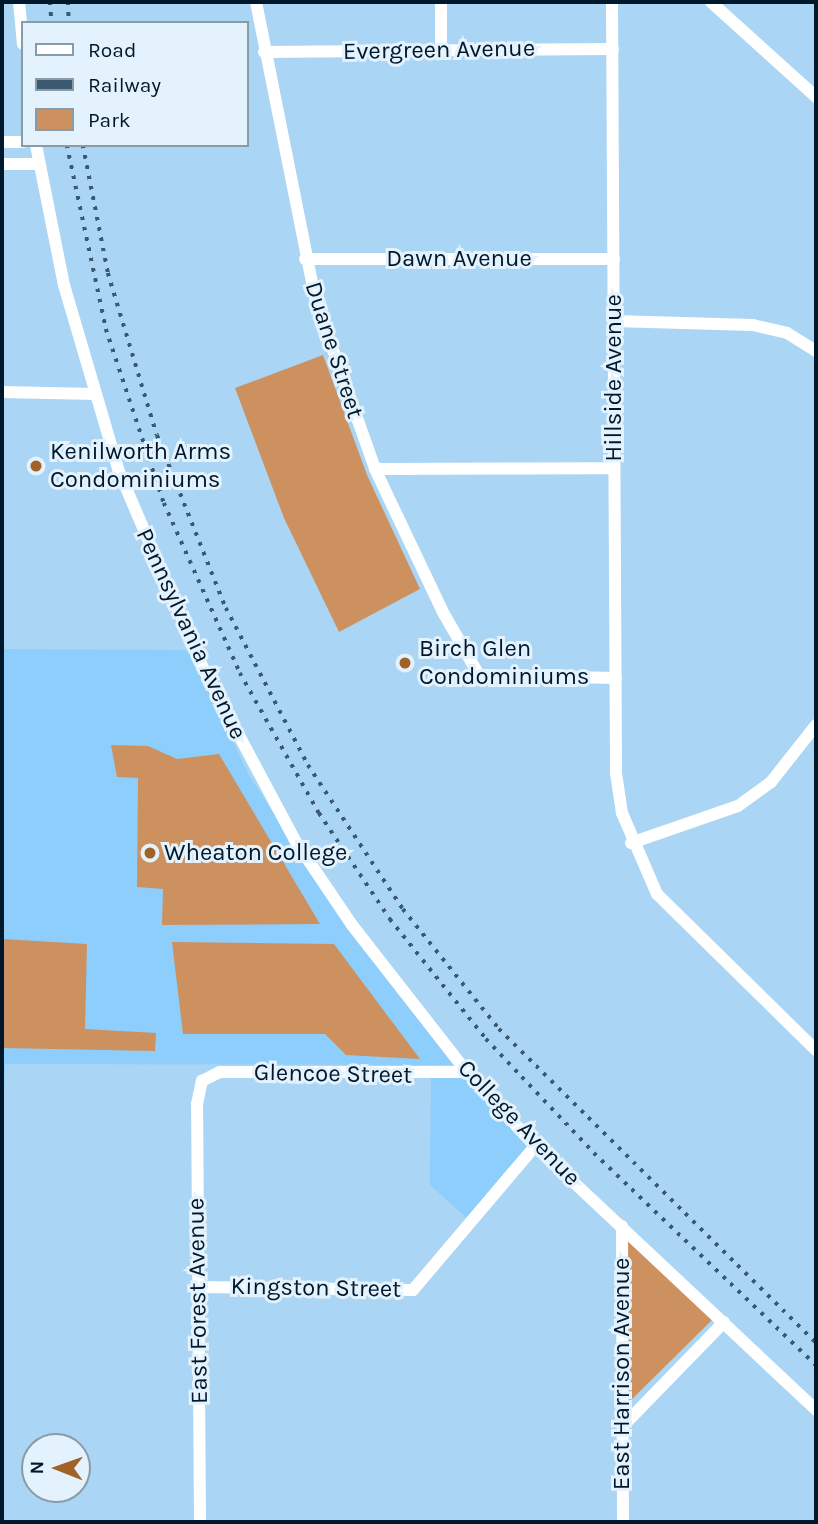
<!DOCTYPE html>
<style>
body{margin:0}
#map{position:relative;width:818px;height:1524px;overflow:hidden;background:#aad5f4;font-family:Karla,sans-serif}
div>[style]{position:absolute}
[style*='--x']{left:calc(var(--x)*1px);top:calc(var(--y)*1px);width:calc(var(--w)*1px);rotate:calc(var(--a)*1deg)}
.built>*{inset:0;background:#8ecefc}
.green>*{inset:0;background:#cc915e}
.minor>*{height:12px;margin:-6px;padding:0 6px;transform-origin:6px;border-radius:6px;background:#fff}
.rail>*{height:3.5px;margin-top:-1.75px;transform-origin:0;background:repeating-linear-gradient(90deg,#3b5a71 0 3.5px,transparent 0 10.5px)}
.dots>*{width:19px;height:19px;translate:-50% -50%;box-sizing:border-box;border:4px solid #e3f2fc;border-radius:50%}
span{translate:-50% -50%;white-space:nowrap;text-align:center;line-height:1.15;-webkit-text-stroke:6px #e3f2fc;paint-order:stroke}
.street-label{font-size:24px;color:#00182b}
.poi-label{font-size:24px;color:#00182b}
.left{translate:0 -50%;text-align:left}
.frame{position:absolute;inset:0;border:4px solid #00182b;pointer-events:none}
.legend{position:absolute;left:21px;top:21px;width:228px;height:126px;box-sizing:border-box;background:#e3f2fc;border:2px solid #889ba8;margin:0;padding:9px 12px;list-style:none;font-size:21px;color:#00182b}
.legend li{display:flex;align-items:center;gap:14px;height:35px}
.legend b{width:35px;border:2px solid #889ba8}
.north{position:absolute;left:21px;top:1433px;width:70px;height:70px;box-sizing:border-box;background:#e3f2fc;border:2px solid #889ba8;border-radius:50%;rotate:271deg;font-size:19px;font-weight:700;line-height:28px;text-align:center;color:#00182b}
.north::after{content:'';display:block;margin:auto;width:24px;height:32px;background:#a06227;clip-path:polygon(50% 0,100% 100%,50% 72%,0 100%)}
</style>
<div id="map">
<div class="built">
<div style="clip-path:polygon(2px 649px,189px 650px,249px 775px,349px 931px,453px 1065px,5px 1064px,2px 1147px)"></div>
<div style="clip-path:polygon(465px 1076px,532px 1147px,469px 1220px,430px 1185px,431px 1077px)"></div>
</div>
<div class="green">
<div style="clip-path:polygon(323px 355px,367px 475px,420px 589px,339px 632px,284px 518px,235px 388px)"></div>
<div style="clip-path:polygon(111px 745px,148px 746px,177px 759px,219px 754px,320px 924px,162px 925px,163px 889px,137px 887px,138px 778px,117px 777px)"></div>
<div style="clip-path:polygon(2px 939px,87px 944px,85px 1029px,156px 1033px,155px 1051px,2px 1048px)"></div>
<div style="clip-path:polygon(172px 942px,334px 944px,420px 1059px,346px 1055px,325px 1034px,183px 1034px)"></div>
<div style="clip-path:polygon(625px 1235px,714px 1318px,626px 1405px)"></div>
</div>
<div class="minor">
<div style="--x:19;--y:2;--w:42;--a:84.6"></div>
<div style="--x:256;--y:2;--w:306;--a:78.7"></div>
<div style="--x:316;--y:302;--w:177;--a:70.5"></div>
<div style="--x:375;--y:469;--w:161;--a:64.6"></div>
<div style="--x:444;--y:614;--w:70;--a:60.2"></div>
<div style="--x:479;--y:675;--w:137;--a:1.3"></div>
<div style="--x:441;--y:2;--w:48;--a:90"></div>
<div style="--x:612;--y:2;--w:771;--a:89.7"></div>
<div style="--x:616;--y:773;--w:40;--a:81.5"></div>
<div style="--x:622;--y:813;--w:88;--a:66.6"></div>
<div style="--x:657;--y:894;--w:223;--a:44.5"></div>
<div style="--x:711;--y:2;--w:142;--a:42.1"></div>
<div style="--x:264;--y:52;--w:349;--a:-0.5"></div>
<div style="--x:2;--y:142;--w:21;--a:0"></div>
<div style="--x:36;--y:145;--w:143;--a:78.7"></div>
<div style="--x:64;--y:285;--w:192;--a:73.6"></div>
<div style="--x:118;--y:469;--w:216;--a:66.9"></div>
<div style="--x:203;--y:668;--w:197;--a:61.9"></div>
<div style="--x:296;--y:842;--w:100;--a:56"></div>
<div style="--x:352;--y:925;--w:187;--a:52"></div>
<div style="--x:467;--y:1072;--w:100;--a:47.4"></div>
<div style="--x:535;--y:1146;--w:386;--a:43.2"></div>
<div style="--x:2;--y:164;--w:37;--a:0"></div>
<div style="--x:305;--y:259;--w:309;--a:0"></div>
<div style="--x:614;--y:321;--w:139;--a:1.6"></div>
<div style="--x:753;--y:325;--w:35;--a:13"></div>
<div style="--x:787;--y:333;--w:34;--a:32"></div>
<div style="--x:2;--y:392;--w:93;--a:1.2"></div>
<div style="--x:375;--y:469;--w:239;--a:-0.2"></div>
<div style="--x:631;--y:843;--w:113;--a:-19.1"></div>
<div style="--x:738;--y:806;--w:41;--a:-36"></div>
<div style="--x:771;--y:782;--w:73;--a:-51.7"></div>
<div style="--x:622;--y:1226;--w:296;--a:89.8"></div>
<div style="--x:199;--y:1287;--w:214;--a:0.8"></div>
<div style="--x:413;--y:1290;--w:189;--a:-49.7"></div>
<div style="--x:623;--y:1426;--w:145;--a:-45.8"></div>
<div style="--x:200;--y:1522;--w:418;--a:-90.4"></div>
<div style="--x:197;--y:1104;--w:24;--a:-78"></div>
<div style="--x:202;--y:1081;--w:20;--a:-27"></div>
<div style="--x:220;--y:1072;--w:247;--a:0"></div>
</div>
<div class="rail">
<div style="--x:50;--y:2;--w:21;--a:85"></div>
<div style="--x:68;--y:2;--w:21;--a:87"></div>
<div style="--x:67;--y:145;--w:188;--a:78"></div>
<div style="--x:106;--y:329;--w:183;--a:71.6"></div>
<div style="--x:164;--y:503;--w:186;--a:65.9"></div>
<div style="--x:240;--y:673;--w:161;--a:60.6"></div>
<div style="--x:319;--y:813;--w:128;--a:56.2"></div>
<div style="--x:390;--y:919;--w:154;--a:51.3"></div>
<div style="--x:486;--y:1039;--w:157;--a:46.5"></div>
<div style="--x:594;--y:1153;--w:307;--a:43.7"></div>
<div style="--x:83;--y:145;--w:130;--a:78.9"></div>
<div style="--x:108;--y:273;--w:169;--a:73.2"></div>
<div style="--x:157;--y:435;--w:186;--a:68.3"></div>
<div style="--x:226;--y:608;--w:177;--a:62.4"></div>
<div style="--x:308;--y:765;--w:173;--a:56.6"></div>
<div style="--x:403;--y:909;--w:154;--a:51.3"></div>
<div style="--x:499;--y:1029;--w:446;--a:44.7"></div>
</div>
<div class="dots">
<div style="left:36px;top:466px;background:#a06227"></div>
<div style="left:405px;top:663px;background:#a06227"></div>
<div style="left:150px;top:853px;background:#a06227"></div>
</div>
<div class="street-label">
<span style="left:439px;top:50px;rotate:-1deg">Evergreen Avenue</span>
<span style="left:459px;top:259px">Dawn Avenue</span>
<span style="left:334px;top:350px;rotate:72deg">Duane Street</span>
<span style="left:614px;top:378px;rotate:-90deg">Hillside Avenue</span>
<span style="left:191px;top:634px;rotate:65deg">Pennsylvania Avenue</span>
<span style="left:333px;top:1074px;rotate:1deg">Glencoe Street</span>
<span style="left:519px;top:1123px;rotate:46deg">College Avenue</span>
<span style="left:316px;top:1288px;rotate:1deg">Kingston Street</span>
<span style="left:198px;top:1301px;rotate:-91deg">East Forest Avenue</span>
<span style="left:622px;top:1374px;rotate:-90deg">East Harrison Avenue</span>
</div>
<div class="poi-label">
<span class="left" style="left:50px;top:466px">Kenilworth Arms<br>Condominiums</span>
<span class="left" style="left:419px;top:663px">Birch Glen<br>Condominiums</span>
<span class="left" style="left:164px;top:853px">Wheaton College</span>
</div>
<div class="frame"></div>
<ul class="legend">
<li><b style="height:9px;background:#fff"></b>Road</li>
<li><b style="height:9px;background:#3b5a71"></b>Railway</li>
<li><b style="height:19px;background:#cc915e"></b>Park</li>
</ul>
<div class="north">N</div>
</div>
